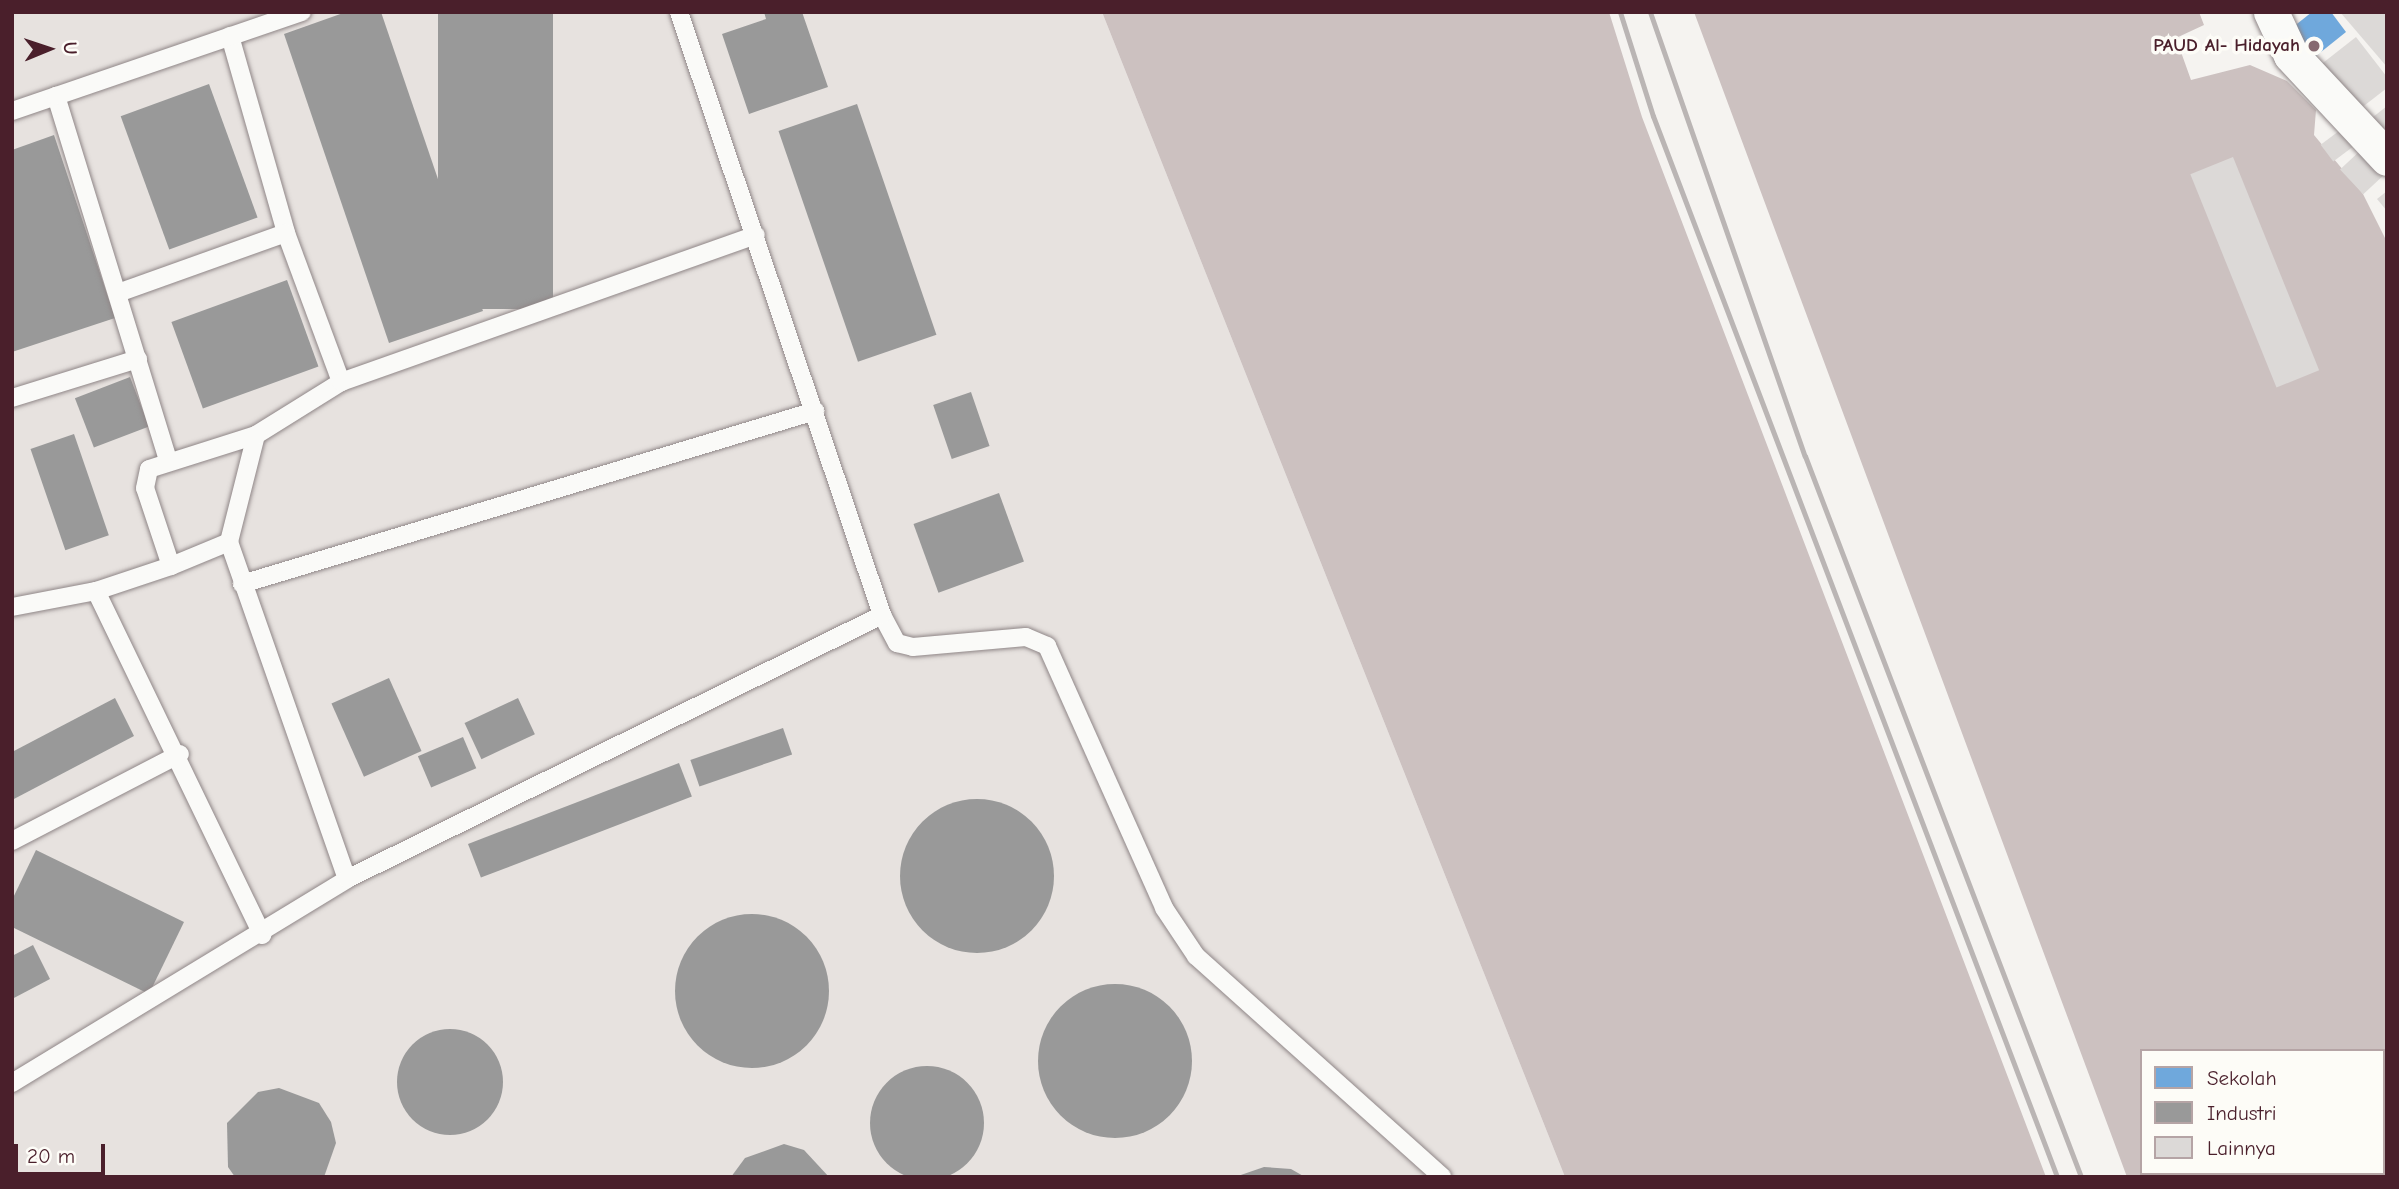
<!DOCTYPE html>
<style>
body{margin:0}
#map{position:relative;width:2399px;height:1189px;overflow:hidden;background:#f5f3f0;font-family:"Comic Neue",sans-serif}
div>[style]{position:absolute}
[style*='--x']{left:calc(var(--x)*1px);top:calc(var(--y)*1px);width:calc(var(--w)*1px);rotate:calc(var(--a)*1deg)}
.built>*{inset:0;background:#e7e2df}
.water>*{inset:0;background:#ccc1c0}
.schools>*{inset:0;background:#6fa8dc}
.industry>*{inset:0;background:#999;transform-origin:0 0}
.round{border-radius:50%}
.building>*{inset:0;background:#dcd9d7;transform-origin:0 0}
.roads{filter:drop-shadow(0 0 2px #8f8687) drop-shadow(0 0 2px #8f8687)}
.lane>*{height:18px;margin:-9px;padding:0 9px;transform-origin:9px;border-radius:9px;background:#fafaf8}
.street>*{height:35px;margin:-17.5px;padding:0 17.5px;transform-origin:17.5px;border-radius:17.5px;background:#fafaf8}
.rail>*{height:5px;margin:-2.5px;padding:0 2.5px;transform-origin:2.5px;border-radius:2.5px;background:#bab5b4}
.dots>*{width:19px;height:19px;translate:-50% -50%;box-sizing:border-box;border:4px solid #fdfcf7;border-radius:50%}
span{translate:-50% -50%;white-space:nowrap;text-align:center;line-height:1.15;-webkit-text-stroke:7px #fdfcf7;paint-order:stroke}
.poi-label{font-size:19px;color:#4a1f2b;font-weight:700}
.right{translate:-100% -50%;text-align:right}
.frame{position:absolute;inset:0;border:14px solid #4a1f2b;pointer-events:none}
.legend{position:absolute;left:2140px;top:1049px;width:245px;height:126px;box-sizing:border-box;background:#fdfcf7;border:2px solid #b5a4a5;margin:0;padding:9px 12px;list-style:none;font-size:21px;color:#4a1f2b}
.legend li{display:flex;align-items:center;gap:14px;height:35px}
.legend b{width:35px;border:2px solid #b5a4a5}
.north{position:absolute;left:14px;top:14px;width:70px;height:70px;-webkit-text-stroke:5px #fdfcf7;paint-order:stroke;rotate:88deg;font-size:19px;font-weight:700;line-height:28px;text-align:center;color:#4a1f2b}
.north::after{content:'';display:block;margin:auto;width:24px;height:32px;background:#4a1f2b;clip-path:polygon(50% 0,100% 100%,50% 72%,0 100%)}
.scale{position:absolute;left:14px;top:1144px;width:91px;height:32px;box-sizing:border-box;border:4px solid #4a1f2b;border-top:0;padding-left:9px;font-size:21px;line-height:24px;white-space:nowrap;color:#4a1f2b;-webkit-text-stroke:5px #fdfcf7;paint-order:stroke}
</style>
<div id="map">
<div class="built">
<div style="clip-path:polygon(12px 12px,1102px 12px,1565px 1177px,12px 1177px)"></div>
</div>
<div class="water">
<div style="clip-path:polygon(1102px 12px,1609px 12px,1642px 117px,2046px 1177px,1565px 1177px)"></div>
<div style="clip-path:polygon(evenodd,1694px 12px,2199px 12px,2204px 25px,2176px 38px,2191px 80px,2250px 65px,2287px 81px,2316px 110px,2314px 135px,2363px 194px,2387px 242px,2387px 1177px,2127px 1177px,1694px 12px,2142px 1051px,2383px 1051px,2383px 1173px,2142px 1173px,2142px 1051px)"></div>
</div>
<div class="schools">
<div style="clip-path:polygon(2312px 12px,2331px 12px,2346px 32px,2311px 60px,2288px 31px)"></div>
</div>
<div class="industry">
<div style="clip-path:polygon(346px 12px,381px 12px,483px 311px,389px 343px,284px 34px)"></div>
<div style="left:438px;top:12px;width:115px;height:297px"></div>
<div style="clip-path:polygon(764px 12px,802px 12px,828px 87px,749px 114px,722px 34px,766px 19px)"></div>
<div style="left:209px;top:84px;width:142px;height:94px;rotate:70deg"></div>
<div style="left:857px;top:104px;width:244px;height:83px;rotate:71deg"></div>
<div style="clip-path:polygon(54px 135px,115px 318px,12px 352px,12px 150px)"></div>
<div style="left:287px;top:280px;width:92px;height:123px;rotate:70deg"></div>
<div style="left:130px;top:377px;width:53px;height:59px;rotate:69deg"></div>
<div style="left:971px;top:392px;width:57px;height:40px;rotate:71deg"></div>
<div style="left:74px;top:434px;width:107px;height:46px;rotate:71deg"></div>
<div style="left:999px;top:493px;width:73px;height:91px;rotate:70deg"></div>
<div style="left:389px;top:678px;width:80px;height:63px;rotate:66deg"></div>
<div style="clip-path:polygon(115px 698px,134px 736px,12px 800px,12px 752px)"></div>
<div style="left:518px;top:698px;width:40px;height:59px;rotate:65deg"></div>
<div style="left:783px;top:728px;width:28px;height:98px;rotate:71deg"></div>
<div style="left:463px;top:737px;width:34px;height:49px;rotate:67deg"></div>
<div style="left:679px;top:763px;width:36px;height:226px;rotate:69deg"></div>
<div class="round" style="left:900px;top:799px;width:154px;height:154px"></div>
<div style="clip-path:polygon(36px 850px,184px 922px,149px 994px,12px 927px,12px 900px)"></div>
<div class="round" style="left:675px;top:914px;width:154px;height:154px"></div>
<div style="clip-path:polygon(33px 945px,50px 979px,12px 999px,12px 956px)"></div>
<div class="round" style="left:1038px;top:984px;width:154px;height:154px"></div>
<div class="round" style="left:397px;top:1029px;width:106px;height:106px"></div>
<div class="round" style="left:870px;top:1066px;width:114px;height:114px"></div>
<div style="clip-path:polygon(279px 1088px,319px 1103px,331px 1122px,336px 1143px,324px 1177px,235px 1177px,228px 1167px,227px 1123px,258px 1092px)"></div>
<div style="clip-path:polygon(784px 1144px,804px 1150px,829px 1177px,731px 1177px,745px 1158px)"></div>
<div style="clip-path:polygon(1264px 1167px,1291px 1169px,1305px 1177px,1235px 1177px)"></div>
</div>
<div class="building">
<div style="clip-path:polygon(2340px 12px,2387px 12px,2387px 67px)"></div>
<div style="clip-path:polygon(2356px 37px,2387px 77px,2387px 88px,2356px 112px,2319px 66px)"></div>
<div style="clip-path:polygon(2387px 106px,2387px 127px,2378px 134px,2368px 121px)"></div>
<div style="left:2343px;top:128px;width:21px;height:28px;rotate:53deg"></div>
<div style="left:2362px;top:149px;width:34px;height:30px;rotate:47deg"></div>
<div style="left:2233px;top:157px;width:230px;height:46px;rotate:68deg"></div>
<div style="clip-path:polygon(2387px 191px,2387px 211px,2377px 199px)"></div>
</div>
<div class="roads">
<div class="lane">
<div style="--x:230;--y:36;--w:205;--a:74.1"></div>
<div style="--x:286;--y:233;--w:159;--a:69.7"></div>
<div style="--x:12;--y:111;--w:46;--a:-18.8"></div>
<div style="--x:118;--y:293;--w:178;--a:-19.7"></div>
<div style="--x:12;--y:398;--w:132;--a:-17.2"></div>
<div style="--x:256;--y:435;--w:110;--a:104.2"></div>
<div style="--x:229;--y:542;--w:357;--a:70.7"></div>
<div style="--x:168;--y:460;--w:381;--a:-107.1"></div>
<div style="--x:56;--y:96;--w:260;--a:-18.9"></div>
<div style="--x:171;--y:566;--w:63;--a:-22.5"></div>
<div style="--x:242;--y:584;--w:599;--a:-16.8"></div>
<div style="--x:96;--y:591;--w:382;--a:64.2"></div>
<div style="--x:12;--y:607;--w:86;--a:-10.8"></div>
<div style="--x:96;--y:591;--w:79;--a:-18.4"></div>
<div style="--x:171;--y:566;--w:82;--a:-108.4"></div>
<div style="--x:145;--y:488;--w:19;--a:-78"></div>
<div style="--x:149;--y:469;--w:112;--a:-17.6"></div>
<div style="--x:256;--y:435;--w:100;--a:-31.9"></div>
<div style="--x:341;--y:382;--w:440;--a:-19.5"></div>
<div style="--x:882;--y:615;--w:32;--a:62"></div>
<div style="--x:897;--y:643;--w:16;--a:14"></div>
<div style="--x:913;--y:647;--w:113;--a:-5.1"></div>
<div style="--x:1026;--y:637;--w:23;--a:23"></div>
<div style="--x:1047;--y:646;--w:287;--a:65.9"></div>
<div style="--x:1164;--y:908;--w:58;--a:56.3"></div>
<div style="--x:1196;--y:956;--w:331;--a:41.9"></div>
<div style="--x:12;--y:841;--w:189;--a:-27.4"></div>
<div style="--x:12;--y:1083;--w:392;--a:-31.3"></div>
<div style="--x:347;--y:879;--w:597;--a:-26.26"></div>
<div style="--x:882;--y:615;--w:636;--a:-108.61"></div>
</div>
<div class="street">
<div style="--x:2271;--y:12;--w:47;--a:65.1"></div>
<div style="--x:2291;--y:55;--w:141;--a:47"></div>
</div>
</div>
<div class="rail">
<div style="--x:1620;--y:12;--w:109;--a:72.4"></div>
<div style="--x:1653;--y:116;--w:1135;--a:69.15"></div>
<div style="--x:1650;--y:12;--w:470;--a:70.8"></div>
<div style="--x:1805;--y:456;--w:772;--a:69.05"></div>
</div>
<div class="dots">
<div style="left:2314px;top:46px;background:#866970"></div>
</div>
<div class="poi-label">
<span class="right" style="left:2300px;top:46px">PAUD Al- Hidayah</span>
</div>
<div class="frame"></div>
<ul class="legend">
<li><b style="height:19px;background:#6fa8dc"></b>Sekolah</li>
<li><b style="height:19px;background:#999"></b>Industri</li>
<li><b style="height:19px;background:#dcd9d7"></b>Lainnya</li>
</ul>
<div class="north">U</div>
<div class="scale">20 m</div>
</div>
